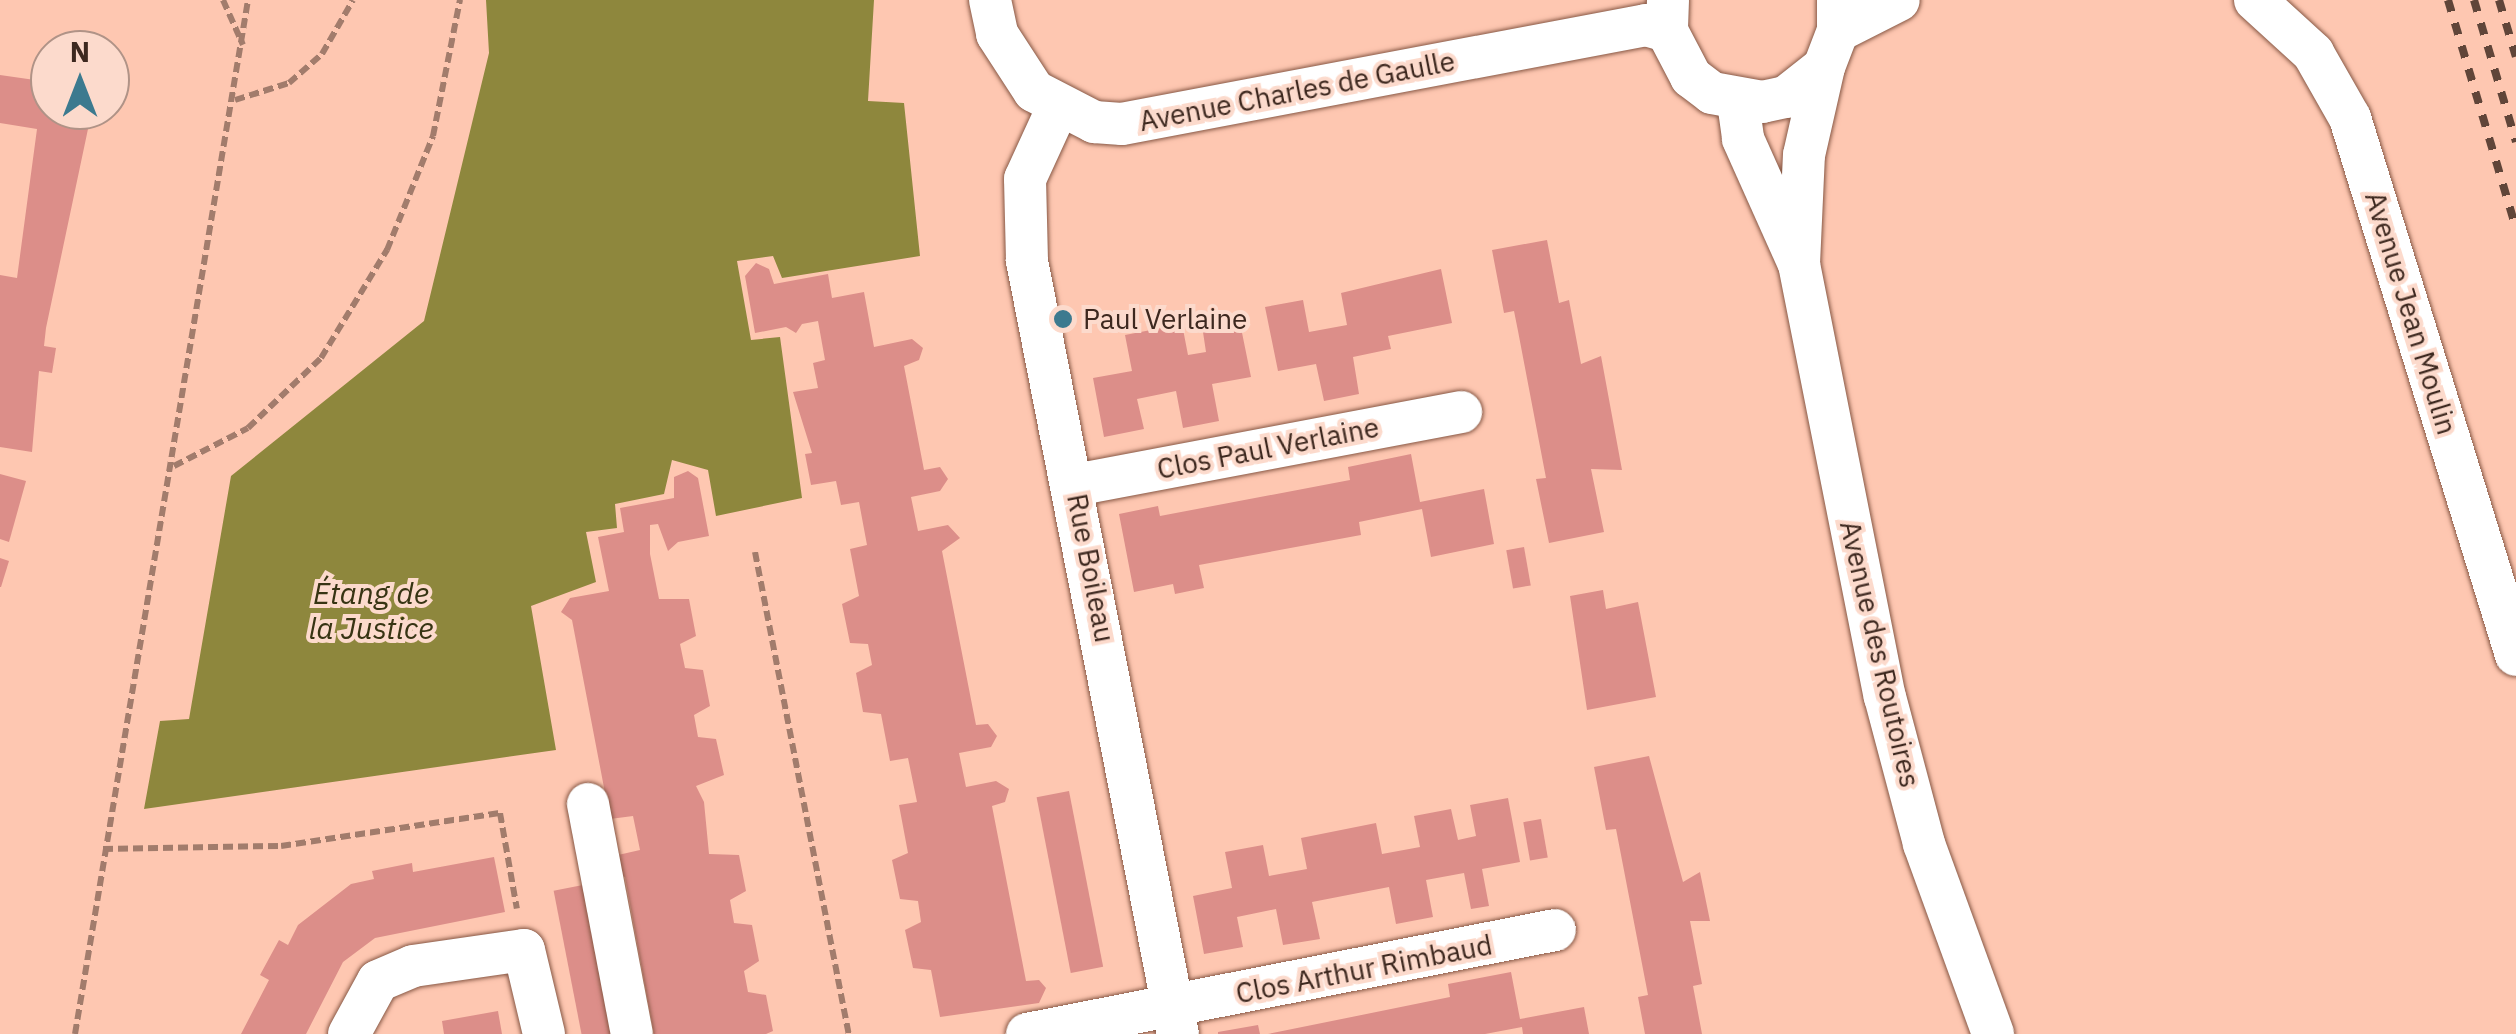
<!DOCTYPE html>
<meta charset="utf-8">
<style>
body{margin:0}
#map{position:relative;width:2516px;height:1034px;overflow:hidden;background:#fec7b1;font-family:"IBM Plex Sans",sans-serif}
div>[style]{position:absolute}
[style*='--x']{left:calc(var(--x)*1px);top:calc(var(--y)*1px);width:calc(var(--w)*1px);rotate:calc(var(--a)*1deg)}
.water>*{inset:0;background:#8e873d}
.building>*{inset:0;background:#dc8e89;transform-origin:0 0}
.path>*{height:6px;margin-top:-3px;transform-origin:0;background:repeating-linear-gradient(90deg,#a27c6c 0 10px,transparent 0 15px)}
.roads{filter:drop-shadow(0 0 2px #875845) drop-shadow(0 0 2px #875845)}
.minor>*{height:42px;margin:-21px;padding:0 21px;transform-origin:21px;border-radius:21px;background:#fff}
.rail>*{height:8px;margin-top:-4px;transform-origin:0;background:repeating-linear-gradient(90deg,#604539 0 12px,transparent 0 24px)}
.dots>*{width:28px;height:28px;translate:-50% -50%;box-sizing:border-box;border:5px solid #fcdacc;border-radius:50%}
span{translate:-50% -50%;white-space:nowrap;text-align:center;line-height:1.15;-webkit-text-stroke:8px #fcdacc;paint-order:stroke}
.street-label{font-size:28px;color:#3d281f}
.poi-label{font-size:28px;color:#3d281f}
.left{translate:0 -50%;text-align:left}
.water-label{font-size:30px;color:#373413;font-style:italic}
.north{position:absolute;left:30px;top:30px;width:100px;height:100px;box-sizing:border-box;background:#fcdacc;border:2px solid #b09387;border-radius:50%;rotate:0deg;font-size:28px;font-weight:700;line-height:40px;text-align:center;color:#3d281f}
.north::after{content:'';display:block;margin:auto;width:35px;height:45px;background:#3c7a8f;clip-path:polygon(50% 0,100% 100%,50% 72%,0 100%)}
</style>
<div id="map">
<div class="water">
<div style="clip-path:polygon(486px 0,874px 0,868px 101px,904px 103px,920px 256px,782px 278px,773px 256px,737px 261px,751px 340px,780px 337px,802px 498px,716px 516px,708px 470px,672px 460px,664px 494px,615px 504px,617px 528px,586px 532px,596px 582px,531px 606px,556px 750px,144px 809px,160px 721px,189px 719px,231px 476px,424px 321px,489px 53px)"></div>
</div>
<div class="building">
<div style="clip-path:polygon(0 75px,35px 80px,33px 90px,50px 93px,50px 110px,92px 110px,46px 328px,44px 346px,56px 348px,52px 373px,39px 371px,32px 452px,0 447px,0 275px,17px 278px,37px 129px,0 123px)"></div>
<div style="clip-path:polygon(1547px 240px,1559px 303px,1569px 300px,1581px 364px,1601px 356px,1622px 470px,1591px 469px,1604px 532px,1549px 543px,1536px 479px,1546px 478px,1518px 331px,1514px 311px,1504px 313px,1492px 250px)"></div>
<div style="clip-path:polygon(756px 263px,769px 269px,774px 284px,828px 274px,832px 298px,864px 292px,874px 347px,912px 339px,923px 348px,919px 360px,904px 366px,924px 470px,940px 467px,948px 479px,940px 491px,911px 497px,918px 531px,948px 525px,960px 538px,942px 551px,976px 725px,988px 724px,997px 736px,991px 747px,959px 753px,966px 787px,996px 781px,1009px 789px,1005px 802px,992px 806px,1026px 981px,1039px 980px,1046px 988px,1039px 1003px,940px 1017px,931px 970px,913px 968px,905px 930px,921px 922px,918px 901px,900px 899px,892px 860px,908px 853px,899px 805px,917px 802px,916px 797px,908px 758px,890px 761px,881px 714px,863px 712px,856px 673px,872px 665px,868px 644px,850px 643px,842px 604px,859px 596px,850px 549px,867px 545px,859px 502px,841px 505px,836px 481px,811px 485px,805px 454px,812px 453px,793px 392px,818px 388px,813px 363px,825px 360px,818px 321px,802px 324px,796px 333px,786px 327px,755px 333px,745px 276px)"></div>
<div style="clip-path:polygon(1441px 269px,1452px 323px,1388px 336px,1391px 349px,1353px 357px,1359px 394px,1324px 401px,1316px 364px,1278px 371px,1265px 307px,1303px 300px,1309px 332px,1347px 325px,1341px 293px)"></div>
<div style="clip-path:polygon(1238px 313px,1251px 377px,1212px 384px,1219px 421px,1183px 428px,1176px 391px,1137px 399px,1144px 429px,1104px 437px,1093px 378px,1132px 371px,1125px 335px,1182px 324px,1188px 355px,1206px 352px,1201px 319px)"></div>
<div style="clip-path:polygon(1411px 454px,1420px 502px,1484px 489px,1494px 544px,1431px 557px,1422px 509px,1359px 522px,1361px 535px,1199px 565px,1204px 588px,1175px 594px,1173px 584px,1134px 592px,1119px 514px,1158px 506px,1160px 516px,1350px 480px,1348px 467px)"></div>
<div style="clip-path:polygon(688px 471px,698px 478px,709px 536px,678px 542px,668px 551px,658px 524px,650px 525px,650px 554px,659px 599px,689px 599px,696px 636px,680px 644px,685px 668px,703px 670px,710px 706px,694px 715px,698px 737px,716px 739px,724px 775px,696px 786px,704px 802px,709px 854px,739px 855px,746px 891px,730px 900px,734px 923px,752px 925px,759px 961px,744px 971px,748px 992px,766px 995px,773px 1031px,766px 1034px,654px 1034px,625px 877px,619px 876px,618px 855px,640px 850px,633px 816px,610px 819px,572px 620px,561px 612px,570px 598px,609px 591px,598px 537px,624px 532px,620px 508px,674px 498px,674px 477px)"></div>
<div style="clip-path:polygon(0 474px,26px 481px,9px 542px,0 539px)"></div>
<div style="left:1524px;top:547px;width:39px;height:18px;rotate:80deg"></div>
<div style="clip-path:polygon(0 558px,9px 561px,1px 587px,0 587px)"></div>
<div style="clip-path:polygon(1603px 590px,1606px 609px,1638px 602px,1656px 697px,1587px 710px,1570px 596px)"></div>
<div style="clip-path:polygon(1649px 756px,1683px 882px,1700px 872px,1710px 921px,1690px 921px,1702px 984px,1693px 986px,1702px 1034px,1645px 1034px,1638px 997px,1648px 995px,1616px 829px,1606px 830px,1594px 767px)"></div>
<div style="left:1069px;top:791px;width:179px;height:33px;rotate:79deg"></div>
<div style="clip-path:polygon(1508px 798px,1520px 862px,1482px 869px,1489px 906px,1471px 909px,1464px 873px,1426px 880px,1433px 917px,1396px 924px,1389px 887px,1312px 902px,1320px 939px,1283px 945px,1276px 909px,1237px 917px,1243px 947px,1204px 954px,1193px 896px,1232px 888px,1225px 852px,1263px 845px,1269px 876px,1307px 869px,1301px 838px,1376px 823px,1382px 854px,1420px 847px,1414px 816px,1451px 809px,1458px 840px,1476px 836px,1470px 805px)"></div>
<div style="left:1541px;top:819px;width:39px;height:18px;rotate:80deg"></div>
<div style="clip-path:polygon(494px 857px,505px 912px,375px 938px,343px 962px,306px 1034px,241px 1034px,269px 980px,260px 975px,279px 940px,288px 945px,298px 925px,351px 884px,374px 879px,372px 871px,412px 863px,413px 872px)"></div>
<div style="left:588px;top:884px;width:153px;height:35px;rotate:79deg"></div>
<div style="clip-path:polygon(1511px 972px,1520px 1019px,1584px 1007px,1589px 1034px,1523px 1034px,1522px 1027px,1485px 1034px,1268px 1034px,1450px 997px,1448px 984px)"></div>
<div style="clip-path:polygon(498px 1011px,502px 1034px,444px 1034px,442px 1021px)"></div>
<div style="clip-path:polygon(1258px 1025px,1260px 1034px,1218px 1034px,1218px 1032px)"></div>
</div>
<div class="path">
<div style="--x:223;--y:0;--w:49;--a:66"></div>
<div style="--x:235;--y:100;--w:57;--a:-17.5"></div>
<div style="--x:289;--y:83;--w:44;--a:-41.3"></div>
<div style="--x:322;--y:54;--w:62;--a:-60.1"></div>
<div style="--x:174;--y:466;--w:83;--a:-27.2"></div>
<div style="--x:248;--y:428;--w:101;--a:-43.8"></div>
<div style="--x:321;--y:358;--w:127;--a:-58.6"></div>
<div style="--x:387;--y:250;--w:123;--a:-68"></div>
<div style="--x:433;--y:136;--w:139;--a:-78.8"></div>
<div style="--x:755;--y:552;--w:491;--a:79"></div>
<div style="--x:103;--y:849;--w:178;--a:-1"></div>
<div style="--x:281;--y:846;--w:221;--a:-8.6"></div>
<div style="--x:500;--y:813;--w:97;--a:80"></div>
<div style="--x:75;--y:1034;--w:1048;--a:-80.5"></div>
</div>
<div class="roads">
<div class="minor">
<div style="--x:990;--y:0;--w:35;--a:78"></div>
<div style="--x:997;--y:34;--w:68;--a:57"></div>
<div style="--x:1034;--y:91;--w:68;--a:27.3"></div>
<div style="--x:1094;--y:122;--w:28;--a:4"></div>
<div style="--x:1122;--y:124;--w:533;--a:-10.7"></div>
<div style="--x:1646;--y:25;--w:22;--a:16"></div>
<div style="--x:1668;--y:0;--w:31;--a:92"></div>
<div style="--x:1667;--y:31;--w:52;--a:62.4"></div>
<div style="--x:1691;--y:77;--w:26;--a:37"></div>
<div style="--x:1712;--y:93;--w:51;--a:10.2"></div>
<div style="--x:1762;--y:102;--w:25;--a:-12"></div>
<div style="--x:1786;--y:97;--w:48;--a:-38.3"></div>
<div style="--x:1824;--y:67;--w:39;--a:-69"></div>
<div style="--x:1838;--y:31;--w:31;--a:-90"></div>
<div style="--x:2255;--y:0;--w:79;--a:42.4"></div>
<div style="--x:2313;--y:53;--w:75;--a:60.4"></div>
<div style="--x:2350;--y:118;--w:562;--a:72.82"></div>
<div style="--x:1838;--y:31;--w:68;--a:-26.9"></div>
<div style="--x:1738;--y:102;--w:37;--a:82"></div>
<div style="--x:1743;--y:139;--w:137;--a:65.9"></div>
<div style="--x:1799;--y:264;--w:441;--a:78.8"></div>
<div style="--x:1885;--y:697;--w:152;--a:75.1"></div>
<div style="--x:1924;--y:844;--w:202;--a:70"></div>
<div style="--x:1058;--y:107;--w:79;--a:114.6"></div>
<div style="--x:1025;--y:179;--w:82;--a:88.6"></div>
<div style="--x:1027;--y:261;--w:788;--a:78.95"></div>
<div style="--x:1799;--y:264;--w:109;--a:-87.4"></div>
<div style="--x:1804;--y:155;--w:90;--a:-77.2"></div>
<div style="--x:1075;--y:485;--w:393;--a:-10.7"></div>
<div style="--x:588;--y:804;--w:234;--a:79.2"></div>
<div style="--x:349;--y:1034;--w:60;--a:-61.3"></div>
<div style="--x:378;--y:981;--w:38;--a:-23"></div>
<div style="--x:413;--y:966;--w:112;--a:-8.2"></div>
<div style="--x:524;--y:950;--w:86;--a:76.6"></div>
<div style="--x:1027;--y:1034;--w:538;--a:-11.14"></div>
</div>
</div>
<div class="rail">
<div style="--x:2448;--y:0;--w:238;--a:73.4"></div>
<div style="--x:2474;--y:0;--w:148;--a:73.5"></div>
<div style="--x:2499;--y:0;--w:59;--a:73.4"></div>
</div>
<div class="dots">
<div style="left:1063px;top:319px;background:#3c7a8f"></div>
</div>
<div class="street-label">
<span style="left:1297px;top:91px;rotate:-11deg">Avenue Charles de Gaulle</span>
<span style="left:2411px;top:313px;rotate:73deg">Avenue Jean Moulin</span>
<span style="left:1268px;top:448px;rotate:-11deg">Clos Paul Verlaine</span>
<span style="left:1091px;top:568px;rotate:79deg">Rue Boileau</span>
<span style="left:1880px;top:654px;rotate:77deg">Avenue des Routoires</span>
<span style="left:1364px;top:969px;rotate:-11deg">Clos Arthur Rimbaud</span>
</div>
<div class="poi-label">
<span class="left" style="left:1083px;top:319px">Paul Verlaine</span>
</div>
<div class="water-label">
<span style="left:371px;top:610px">Étang de<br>la Justice</span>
</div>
<div class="north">N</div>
</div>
